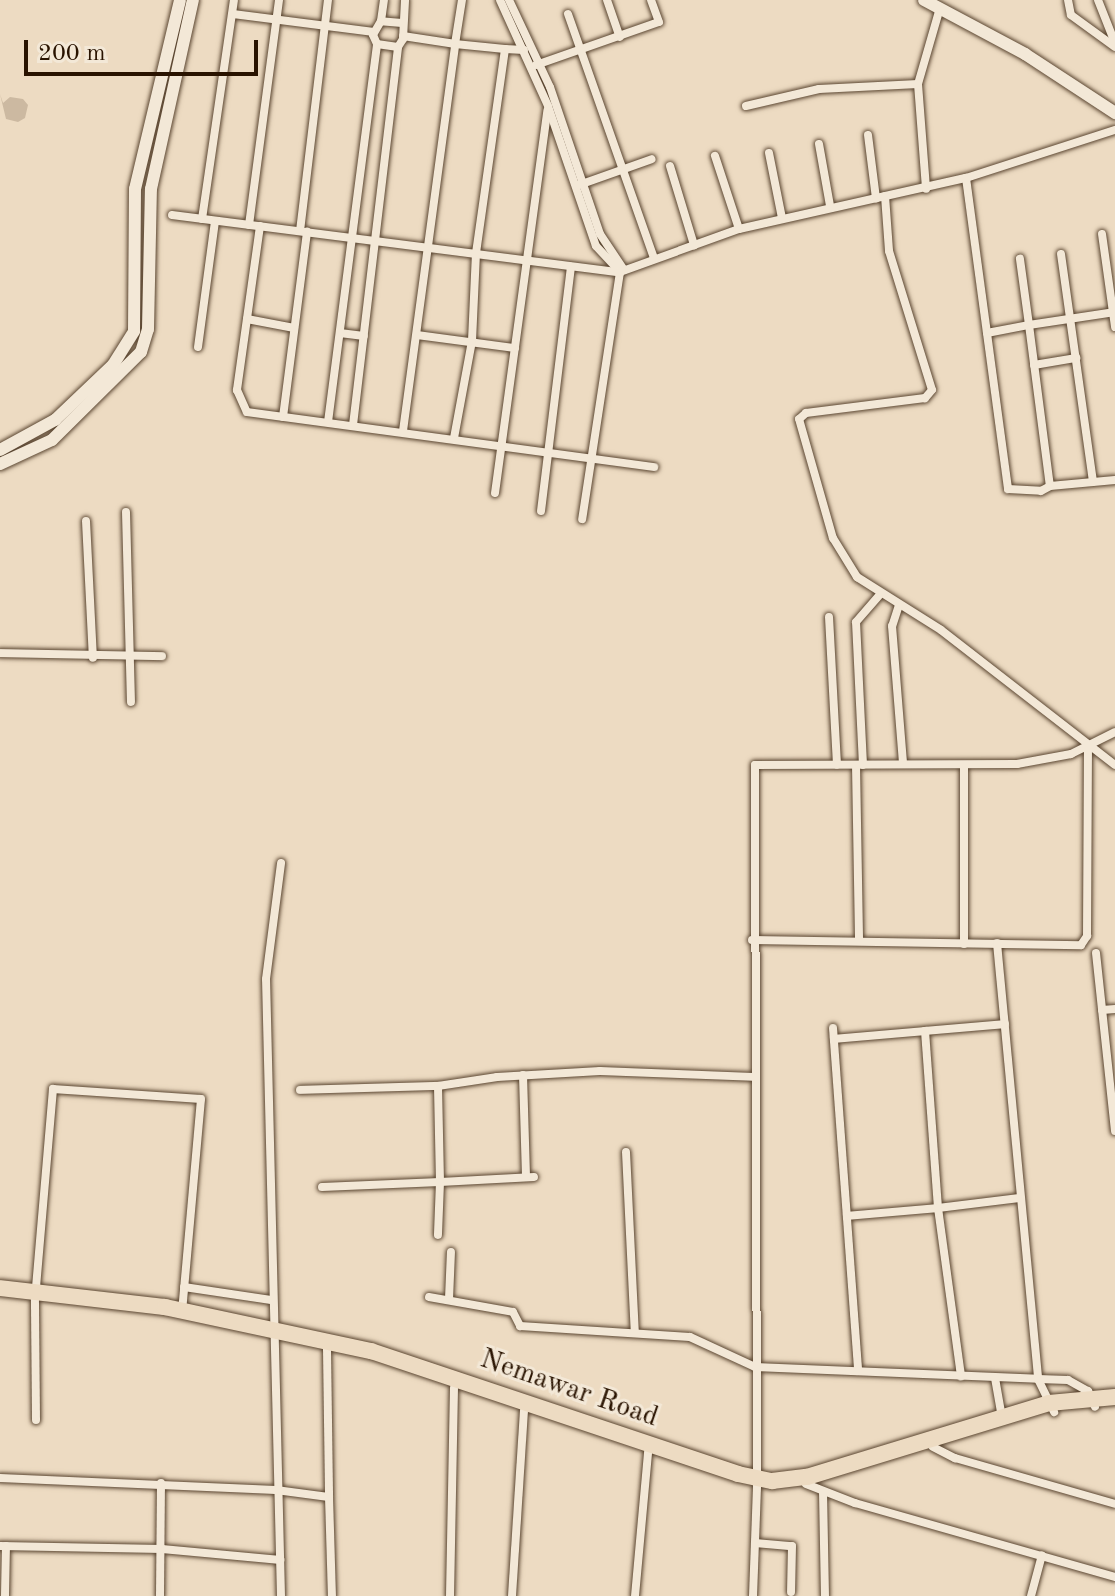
<!DOCTYPE html>
<style>
body{margin:0}
#map{position:relative;width:1115px;height:1596px;overflow:hidden;background:#eddbc2;font-family:"Old Standard TT",serif}
div>[style]{position:absolute}
[style*='--x']{left:calc(var(--x)*1px);top:calc(var(--y)*1px);width:calc(var(--w)*1px);rotate:calc(var(--a)*1deg)}
.green>*{inset:0;background:#ccb9a1}
.roads{filter:drop-shadow(0 0 2px #5a4530) drop-shadow(0 0 2px #5a4530)}
.street>*{height:8px;margin:-4px;padding:0 4px;transform-origin:4px;border-radius:4px;background:#f3e8d7}
.secondary>*{height:12px;margin:-6px;padding:0 6px;transform-origin:6px;border-radius:6px;background:#f3e8d7}
.highway>*{height:16px;margin:-8px;padding:0 8px;transform-origin:8px;border-radius:8px;background:#eddbc2}
span{translate:-50% -50%;white-space:nowrap;text-align:center;line-height:1.15;-webkit-text-stroke:6px #f3e8d7;paint-order:stroke}
.street-label{font-size:28px;color:#291300}
.scale{position:absolute;left:24px;top:40px;width:234px;height:36px;box-sizing:border-box;border:4px solid #291300;border-top:0;padding-left:10px;font-size:24px;line-height:28px;white-space:nowrap;color:#291300;-webkit-text-stroke:6px #f3e8d7;paint-order:stroke}
</style>
<div id="map">
<div class="green">
<div style="clip-path:polygon(0 94px,3px 103px,10px 97px,23px 99px,28px 105px,25px 118px,18px 122px,6px 119px)"></div>
</div>
<div class="roads">
<div class="street">
<div style="--x:500;--y:0;--w:116;--a:65.6"></div>
<div style="--x:548;--y:106;--w:148;--a:71.1"></div>
<div style="--x:596;--y:246;--w:35;--a:47"></div>
<div style="--x:620;--y:272;--w:250;--a:98.7"></div>
<div style="--x:509;--y:0;--w:96;--a:64.8"></div>
<div style="--x:550;--y:87;--w:155;--a:71.2"></div>
<div style="--x:600;--y:234;--w:43;--a:56.3"></div>
<div style="--x:607;--y:0;--w:39;--a:71"></div>
<div style="--x:1068;--y:0;--w:15;--a:79"></div>
<div style="--x:1071;--y:15;--w:54;--a:36"></div>
<div style="--x:1098;--y:0;--w:46;--a:68.4"></div>
<div style="--x:233;--y:14;--w:142;--a:7.3"></div>
<div style="--x:568;--y:14;--w:259;--a:70.6"></div>
<div style="--x:381;--y:21;--w:21;--a:-82"></div>
<div style="--x:402;--y:23;--w:21;--a:-175"></div>
<div style="--x:381;--y:21;--w:16;--a:120"></div>
<div style="--x:373;--y:35;--w:10;--a:66"></div>
<div style="--x:377;--y:44;--w:21;--a:8"></div>
<div style="--x:398;--y:47;--w:9;--a:-58"></div>
<div style="--x:403;--y:39;--w:39;--a:-87"></div>
<div style="--x:403;--y:36;--w:53;--a:8.7"></div>
<div style="--x:455;--y:44;--w:45;--a:-81"></div>
<div style="--x:536;--y:65;--w:130;--a:-19.3"></div>
<div style="--x:659;--y:22;--w:23;--a:-110"></div>
<div style="--x:918;--y:84;--w:79;--a:-73.9"></div>
<div style="--x:746;--y:106;--w:75;--a:-13.1"></div>
<div style="--x:819;--y:89;--w:99;--a:-2.9"></div>
<div style="--x:918;--y:84;--w:105;--a:85.6"></div>
<div style="--x:868;--y:135;--w:64;--a:82.8"></div>
<div style="--x:819;--y:144;--w:63;--a:79.9"></div>
<div style="--x:769;--y:153;--w:66;--a:78.7"></div>
<div style="--x:670;--y:166;--w:83;--a:73.1"></div>
<div style="--x:966;--y:178;--w:314;--a:82.3"></div>
<div style="--x:1008;--y:489;--w:33;--a:3"></div>
<div style="--x:1041;--y:491;--w:10;--a:-29"></div>
<div style="--x:579;--y:185;--w:77;--a:-19.6"></div>
<div style="--x:885;--y:196;--w:55;--a:85.8"></div>
<div style="--x:889;--y:251;--w:145;--a:72.8"></div>
<div style="--x:932;--y:390;--w:11;--a:131"></div>
<div style="--x:925;--y:398;--w:120;--a:172.8"></div>
<div style="--x:806;--y:413;--w:9;--a:139"></div>
<div style="--x:799;--y:419;--w:124;--a:74.1"></div>
<div style="--x:833;--y:538;--w:46;--a:58.4"></div>
<div style="--x:857;--y:577;--w:99;--a:32.2"></div>
<div style="--x:941;--y:630;--w:220;--a:37.8"></div>
<div style="--x:172;--y:215;--w:452;--a:7.3"></div>
<div style="--x:620;--y:272;--w:127;--a:-19.9"></div>
<div style="--x:739;--y:229;--w:77;--a:-108.2"></div>
<div style="--x:202;--y:219;--w:221;--a:-81.7"></div>
<div style="--x:249;--y:225;--w:227;--a:-82.4"></div>
<div style="--x:260;--y:226;--w:166;--a:98"></div>
<div style="--x:237;--y:390;--w:24;--a:66"></div>
<div style="--x:247;--y:412;--w:411;--a:7.7"></div>
<div style="--x:739;--y:229;--w:233;--a:-12.7"></div>
<div style="--x:966;--y:178;--w:157;--a:-17.9"></div>
<div style="--x:300;--y:231;--w:233;--a:-83.1"></div>
<div style="--x:1102;--y:234;--w:94;--a:82"></div>
<div style="--x:1061;--y:254;--w:230;--a:82"></div>
<div style="--x:1115;--y:312;--w:87;--a:171.4"></div>
<div style="--x:1029;--y:325;--w:162;--a:82.6"></div>
<div style="--x:1050;--y:486;--w:65;--a:-5.3"></div>
<div style="--x:247;--y:319;--w:48;--a:10.8"></div>
<div style="--x:340;--y:333;--w:24;--a:7"></div>
<div style="--x:987;--y:333;--w:43;--a:-10.8"></div>
<div style="--x:1029;--y:325;--w:67;--a:-97.8"></div>
<div style="--x:417;--y:335;--w:99;--a:7.6"></div>
<div style="--x:198;--y:347;--w:127;--a:-82.3"></div>
<div style="--x:1034;--y:365;--w:43;--a:-9.5"></div>
<div style="--x:283;--y:417;--w:187;--a:-82.6"></div>
<div style="--x:328;--y:422;--w:381;--a:-82.6"></div>
<div style="--x:353;--y:425;--w:381;--a:-83.2"></div>
<div style="--x:403;--y:431;--w:390;--a:-82.3"></div>
<div style="--x:455;--y:44;--w:50;--a:5.7"></div>
<div style="--x:454;--y:438;--w:99;--a:-79.5"></div>
<div style="--x:472;--y:341;--w:88;--a:-87.4"></div>
<div style="--x:476;--y:253;--w:206;--a:-81.9"></div>
<div style="--x:505;--y:49;--w:19;--a:3"></div>
<div style="--x:495;--y:493;--w:386;--a:-82.2"></div>
<div style="--x:541;--y:511;--w:246;--a:-83"></div>
<div style="--x:126;--y:512;--w:190;--a:88.5"></div>
<div style="--x:86;--y:521;--w:137;--a:87.1"></div>
<div style="--x:899;--y:605;--w:22;--a:108"></div>
<div style="--x:892;--y:626;--w:138;--a:85.4"></div>
<div style="--x:829;--y:617;--w:148;--a:86.9"></div>
<div style="--x:0;--y:653;--w:162;--a:1.1"></div>
<div style="--x:856;--y:765;--w:176;--a:89"></div>
<div style="--x:863;--y:765;--w:143;--a:-92.8"></div>
<div style="--x:856;--y:622;--w:38;--a:-49"></div>
<div style="--x:752;--y:940;--w:329;--a:0.9"></div>
<div style="--x:1081;--y:945;--w:11;--a:-56"></div>
<div style="--x:1087;--y:936;--w:190;--a:-89.7"></div>
<div style="--x:997;--y:943;--w:438;--a:84.6"></div>
<div style="--x:1038;--y:1379;--w:30;--a:2"></div>
<div style="--x:1068;--y:1380;--w:23;--a:29"></div>
<div style="--x:1088;--y:1391;--w:17;--a:66"></div>
<div style="--x:964;--y:944;--w:179;--a:-90"></div>
<div style="--x:1096;--y:953;--w:179;--a:83.9"></div>
<div style="--x:1102;--y:1010;--w:13;--a:-4"></div>
<div style="--x:1005;--y:1024;--w:80;--a:175"></div>
<div style="--x:925;--y:1031;--w:177;--a:85.8"></div>
<div style="--x:938;--y:1208;--w:82;--a:-7"></div>
<div style="--x:833;--y:1028;--w:344;--a:85.8"></div>
<div style="--x:834;--y:1039;--w:91;--a:-5"></div>
<div style="--x:523;--y:1075;--w:102;--a:88.3"></div>
<div style="--x:300;--y:1090;--w:138;--a:-1.7"></div>
<div style="--x:626;--y:1152;--w:181;--a:87.2"></div>
<div style="--x:534;--y:1177;--w:94;--a:177"></div>
<div style="--x:440;--y:1182;--w:96;--a:-91.2"></div>
<div style="--x:438;--y:1086;--w:60;--a:-8.7"></div>
<div style="--x:497;--y:1077;--w:103;--a:-3.3"></div>
<div style="--x:600;--y:1071;--w:153;--a:2.2"></div>
<div style="--x:322;--y:1187;--w:118;--a:-2.4"></div>
<div style="--x:440;--y:1182;--w:53;--a:92.2"></div>
<div style="--x:847;--y:1216;--w:91;--a:-5"></div>
<div style="--x:938;--y:1208;--w:170;--a:82.2"></div>
<div style="--x:184;--y:1287;--w:88;--a:8.5"></div>
<div style="--x:429;--y:1297;--w:85;--a:10.1"></div>
<div style="--x:513;--y:1312;--w:16;--a:63"></div>
<div style="--x:520;--y:1326;--w:170;--a:3.7"></div>
<div style="--x:690;--y:1337;--w:72;--a:24.8"></div>
<div style="--x:755;--y:1367;--w:283;--a:2.4"></div>
<div style="--x:1038;--y:1379;--w:37;--a:64"></div>
<div style="--x:449;--y:1299;--w:47;--a:-87.6"></div>
<div style="--x:327;--y:1349;--w:148;--a:89.2"></div>
<div style="--x:995;--y:1378;--w:39;--a:80"></div>
<div style="--x:36;--y:1420;--w:121;--a:-90.5"></div>
<div style="--x:35;--y:1299;--w:211;--a:-85.1"></div>
<div style="--x:53;--y:1089;--w:148;--a:3.9"></div>
<div style="--x:201;--y:1099;--w:215;--a:95.1"></div>
<div style="--x:933;--y:1447;--w:25;--a:27"></div>
<div style="--x:955;--y:1458;--w:166;--a:16"></div>
<div style="--x:0;--y:1478;--w:276;--a:2.5"></div>
<div style="--x:276;--y:1490;--w:53;--a:7.5"></div>
<div style="--x:329;--y:1497;--w:99;--a:88.3"></div>
<div style="--x:806;--y:1484;--w:53;--a:21.2"></div>
<div style="--x:855;--y:1503;--w:270;--a:15.9"></div>
<div style="--x:823;--y:1492;--w:104;--a:88.9"></div>
<div style="--x:755;--y:1543;--w:37;--a:5"></div>
<div style="--x:792;--y:1546;--w:46;--a:91.2"></div>
<div style="--x:0;--y:1546;--w:162;--a:1.1"></div>
<div style="--x:162;--y:1549;--w:119;--a:5.3"></div>
<div style="--x:5;--y:1596;--w:50;--a:-88.9"></div>
<div style="--x:160;--y:1596;--w:113;--a:-89.5"></div>
<div style="--x:281;--y:1596;--w:617;--a:-91.39"></div>
<div style="--x:266;--y:979;--w:117;--a:-82.6"></div>
<div style="--x:450;--y:1596;--w:208;--a:-88.9"></div>
<div style="--x:512;--y:1596;--w:186;--a:-86.3"></div>
<div style="--x:635;--y:1596;--w:145;--a:-84.8"></div>
<div style="--x:753;--y:1596;--w:110;--a:-87.9"></div>
<div style="--x:757;--y:1486;--w:721;--a:-90.16"></div>
<div style="--x:755;--y:765;--w:262;--a:-0.2"></div>
<div style="--x:1017;--y:764;--w:55;--a:-10.5"></div>
<div style="--x:1071;--y:754;--w:49;--a:-26.6"></div>
<div style="--x:1031;--y:1596;--w:42;--a:-75"></div>
</div>
<div class="secondary">
<div style="--x:924;--y:0;--w:115;--a:28.1"></div>
<div style="--x:1025;--y:54;--w:108;--a:33.2"></div>
<div style="--x:0;--y:450;--w:63;--a:-28.6"></div>
<div style="--x:55;--y:420;--w:80;--a:-43.5"></div>
<div style="--x:113;--y:365;--w:40;--a:-58"></div>
<div style="--x:134;--y:331;--w:142;--a:-89.6"></div>
<div style="--x:135;--y:189;--w:194;--a:-76.6"></div>
<div style="--x:0;--y:464;--w:57;--a:-24.8"></div>
<div style="--x:52;--y:440;--w:125;--a:-44.7"></div>
<div style="--x:141;--y:352;--w:24;--a:-73"></div>
<div style="--x:148;--y:329;--w:140;--a:-88.8"></div>
<div style="--x:151;--y:189;--w:194;--a:-77.5"></div>
</div>
<div class="highway">
<div style="--x:0;--y:1288;--w:166;--a:6.6"></div>
<div style="--x:165;--y:1307;--w:211;--a:12.1"></div>
<div style="--x:371;--y:1351;--w:387;--a:18.5"></div>
<div style="--x:738;--y:1474;--w:35;--a:12"></div>
<div style="--x:772;--y:1481;--w:35;--a:-7"></div>
<div style="--x:807;--y:1477;--w:253;--a:-17"></div>
<div style="--x:1049;--y:1403;--w:66;--a:-5.2"></div>
</div>
</div>
<div class="street-label">
<span style="left:569px;top:1389px;rotate:19deg">Nemawar Road</span>
</div>
<div class="scale">200 m</div>
</div>
